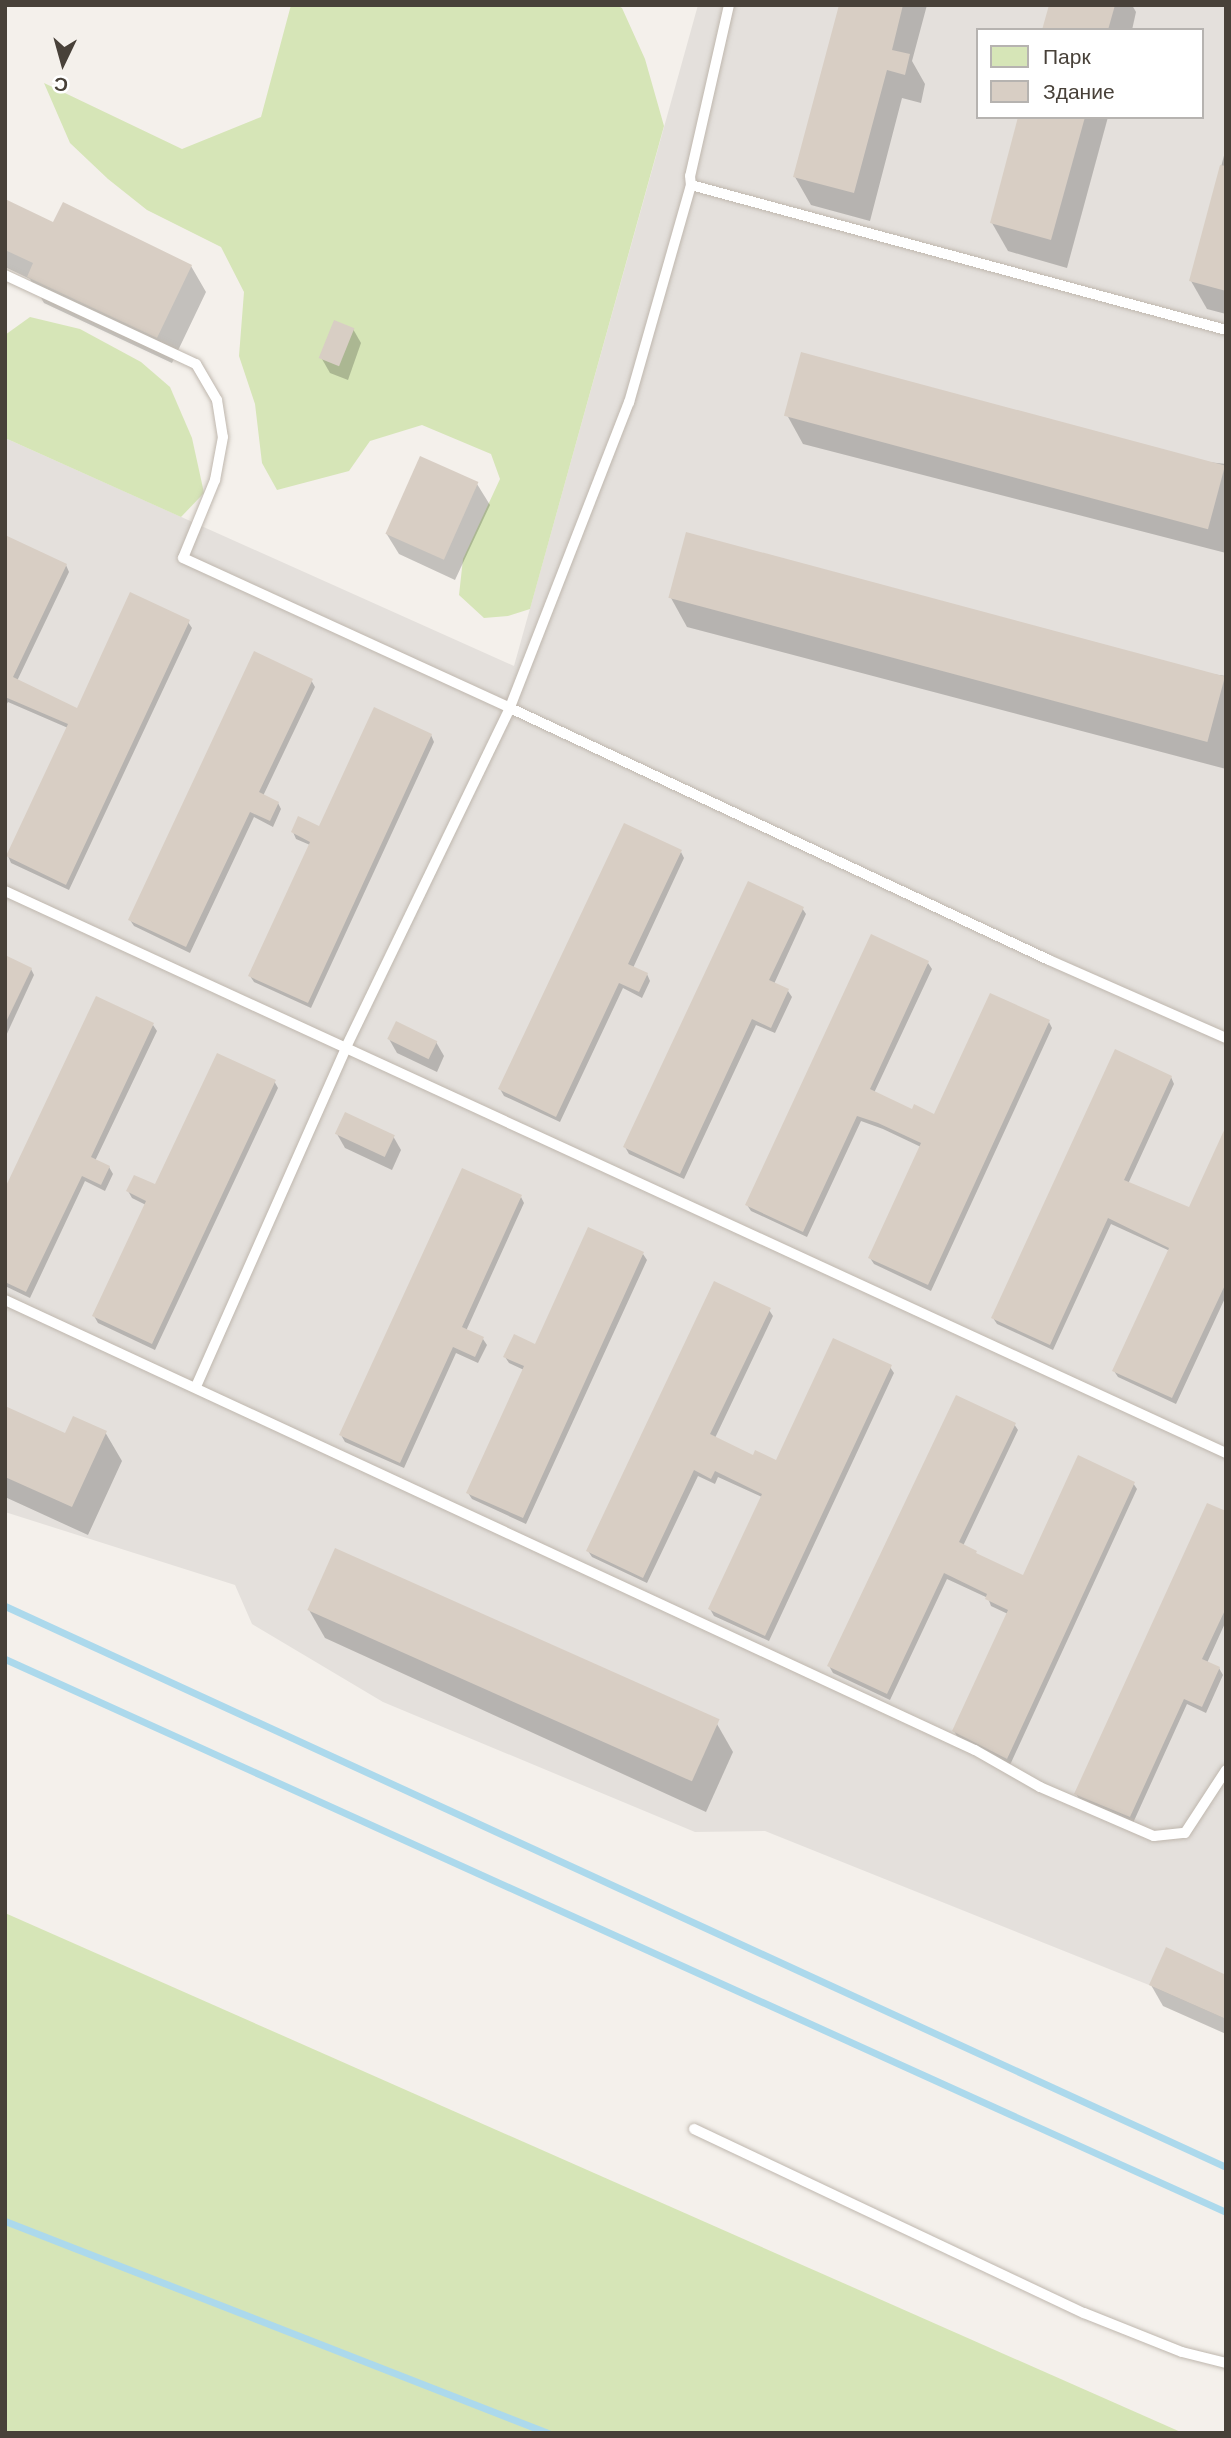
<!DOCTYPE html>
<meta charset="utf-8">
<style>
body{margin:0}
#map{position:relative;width:1231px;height:2438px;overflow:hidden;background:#f4f0eb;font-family:Helvetica,sans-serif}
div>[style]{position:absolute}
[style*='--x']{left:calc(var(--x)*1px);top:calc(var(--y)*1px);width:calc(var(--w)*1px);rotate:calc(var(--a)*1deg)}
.industrial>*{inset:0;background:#e4e0dc}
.green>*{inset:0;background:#d6e5b7}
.shadow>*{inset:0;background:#0003}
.stream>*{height:7px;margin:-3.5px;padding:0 3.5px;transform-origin:3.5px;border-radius:3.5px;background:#acd9ec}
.building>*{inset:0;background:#d8cec4;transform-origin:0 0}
.roads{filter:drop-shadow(0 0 2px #bfb7ae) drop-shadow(0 0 2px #bfb7ae)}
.lane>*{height:10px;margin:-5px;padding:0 5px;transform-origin:5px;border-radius:5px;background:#fff}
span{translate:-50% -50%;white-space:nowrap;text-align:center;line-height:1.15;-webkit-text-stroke:5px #fff;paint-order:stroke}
.frame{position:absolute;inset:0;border:7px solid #484139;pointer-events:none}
.legend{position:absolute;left:976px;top:28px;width:228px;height:91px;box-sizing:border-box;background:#fff;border:2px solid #b6b3b0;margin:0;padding:9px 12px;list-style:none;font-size:21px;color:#484139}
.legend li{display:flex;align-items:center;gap:14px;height:35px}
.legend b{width:35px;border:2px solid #b6b3b0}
.north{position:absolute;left:28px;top:28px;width:70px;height:70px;-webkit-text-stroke:5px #fff;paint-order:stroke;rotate:185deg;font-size:19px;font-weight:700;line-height:28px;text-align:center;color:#484139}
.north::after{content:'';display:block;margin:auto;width:24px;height:32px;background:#484139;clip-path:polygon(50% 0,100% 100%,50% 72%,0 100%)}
</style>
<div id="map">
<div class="industrial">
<div style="clip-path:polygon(evenodd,698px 5px,1226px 5px,1226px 2019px,1149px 1985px,765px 1831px,695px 1832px,383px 1702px,252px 1624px,235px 1585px,5px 1512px,5px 438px,514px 666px,698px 5px,977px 30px,1201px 30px,1201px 117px,977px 117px,977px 30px)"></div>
</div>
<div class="green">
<div style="clip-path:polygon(291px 5px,616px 5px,622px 8px,645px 59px,664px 126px,530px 609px,508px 616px,484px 618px,459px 595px,463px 559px,500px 479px,491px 454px,422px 425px,370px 441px,349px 471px,277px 490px,262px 463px,255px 404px,239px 356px,244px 292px,221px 247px,147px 210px,108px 179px,70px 143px,44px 83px,182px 149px,261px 117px)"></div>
<div style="clip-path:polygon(30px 317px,80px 329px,141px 362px,170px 387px,192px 438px,204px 493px,181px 517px,5px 438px,5px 335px)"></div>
<div style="clip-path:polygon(5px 1913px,1183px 2433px,5px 2433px)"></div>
</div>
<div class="shadow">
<div style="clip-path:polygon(840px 5px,927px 5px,912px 61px,925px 84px,921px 103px,902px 98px,870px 221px,811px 205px,795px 177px)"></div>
<div style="clip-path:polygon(1050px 5px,1132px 5px,1136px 12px,1132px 30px,1044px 30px)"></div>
<div style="clip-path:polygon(1019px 117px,1108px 117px,1067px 268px,1008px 251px,992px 223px)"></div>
<div style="clip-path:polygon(1226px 148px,1226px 314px,1207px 309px,1191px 281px)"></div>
<div style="clip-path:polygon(5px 201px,54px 224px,191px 266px,206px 292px,172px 363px,44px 303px,30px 279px,5px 267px)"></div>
<div style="clip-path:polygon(353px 329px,361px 343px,348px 380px,330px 373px,322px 359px)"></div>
<div style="clip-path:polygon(787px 415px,1226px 464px,1226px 553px,803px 444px)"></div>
<div style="clip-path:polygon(477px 484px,490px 505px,455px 580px,399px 554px,386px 533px)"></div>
<div style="clip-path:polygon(5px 548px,66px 565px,69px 572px,17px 681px,77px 710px,188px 622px,192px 628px,69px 890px,11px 863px,8px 856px,68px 728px,8px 702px,5px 707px)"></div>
<div style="clip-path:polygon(671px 598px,1226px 676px,1226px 769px,687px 627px)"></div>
<div style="clip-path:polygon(311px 680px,315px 687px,263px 796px,278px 803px,281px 809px,273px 827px,254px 817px,190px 953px,134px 926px,130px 920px)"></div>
<div style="clip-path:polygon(431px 735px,434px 742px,311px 1008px,254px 982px,250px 976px,310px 845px,296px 839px,293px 832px,320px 828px)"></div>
<div style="clip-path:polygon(681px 852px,684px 858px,633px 968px,647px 974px,650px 981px,642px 998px,623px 988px,560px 1122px,504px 1096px,500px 1089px)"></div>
<div style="clip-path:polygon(802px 908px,806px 914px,774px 984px,788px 991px,792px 997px,775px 1033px,756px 1025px,684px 1179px,629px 1154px,625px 1147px)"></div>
<div style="clip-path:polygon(5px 957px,31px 969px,34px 975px,5px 1038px)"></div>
<div style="clip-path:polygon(928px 963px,932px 969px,874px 1093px,913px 1111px,935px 1116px,1049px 1022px,1052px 1028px,931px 1291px,874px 1264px,870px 1258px,921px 1147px,883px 1129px,861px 1121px,807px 1237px,751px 1211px,747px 1205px)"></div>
<div style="clip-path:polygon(153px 1025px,157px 1031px,95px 1161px,109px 1167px,113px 1174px,105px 1191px,85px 1181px,30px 1298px,5px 1286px,5px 1193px)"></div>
<div style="clip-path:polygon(389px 1039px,436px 1042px,444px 1056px,437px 1072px,397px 1053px)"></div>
<div style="clip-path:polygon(1171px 1077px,1174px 1084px,1128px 1184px,1190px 1209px,1226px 1131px,1226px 1296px,1176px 1404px,1118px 1377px,1114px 1371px,1170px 1251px,1111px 1224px,1053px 1350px,997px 1324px,993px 1318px)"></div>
<div style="clip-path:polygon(274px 1081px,278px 1088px,155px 1350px,98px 1323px,94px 1316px,146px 1205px,132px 1198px,128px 1191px,156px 1187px)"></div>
<div style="clip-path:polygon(337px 1134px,393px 1136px,401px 1150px,392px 1170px,345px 1148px)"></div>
<div style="clip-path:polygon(521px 1197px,524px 1203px,466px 1331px,483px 1339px,487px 1345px,478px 1363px,456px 1353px,404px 1468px,345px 1442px,341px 1435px)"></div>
<div style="clip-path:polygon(643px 1254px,647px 1260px,526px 1524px,472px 1499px,468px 1493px,524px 1370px,509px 1363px,505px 1357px,536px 1346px)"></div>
<div style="clip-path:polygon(769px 1310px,773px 1316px,715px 1438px,754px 1457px,777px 1462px,890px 1367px,894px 1373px,769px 1641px,714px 1616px,710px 1609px,762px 1497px,718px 1477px,715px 1484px,698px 1476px,647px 1583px,592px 1557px,588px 1551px)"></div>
<div style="clip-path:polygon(5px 1408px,65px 1435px,105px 1432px,122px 1461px,88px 1535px,5px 1497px)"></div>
<div style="clip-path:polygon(1014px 1424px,1018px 1430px,963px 1546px,979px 1557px,1024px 1577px,1133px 1483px,1137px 1489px,1010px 1765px,958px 1738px,954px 1731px,1008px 1614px,991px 1606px,988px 1598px,947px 1579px,890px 1700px,833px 1673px,829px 1666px)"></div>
<div style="clip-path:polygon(1226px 1513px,1226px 1621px,1207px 1663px,1219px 1668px,1223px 1675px,1206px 1713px,1187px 1704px,1133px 1823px,1080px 1800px,1076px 1794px)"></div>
<div style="clip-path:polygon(309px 1610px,717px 1724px,733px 1752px,706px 1812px,325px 1638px)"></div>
<div style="clip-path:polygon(1226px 1976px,1226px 2034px,1163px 2006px,1151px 1985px)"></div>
</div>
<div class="stream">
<div style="--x:5;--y:1606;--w:1344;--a:24.68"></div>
<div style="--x:5;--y:1659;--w:1340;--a:24.37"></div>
<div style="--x:5;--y:2221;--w:583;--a:21.33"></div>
</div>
<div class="building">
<div style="clip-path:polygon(839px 5px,903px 5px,892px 50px,910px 54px,905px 75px,887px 70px,854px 193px,793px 177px)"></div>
<div style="clip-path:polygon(1049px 5px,1115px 5px,1108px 30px,1042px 30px)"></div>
<div style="clip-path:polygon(1018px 117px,1085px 117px,1051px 240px,990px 223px)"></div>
<div style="clip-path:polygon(1220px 165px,1226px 166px,1226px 291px,1189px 281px)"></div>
<div style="clip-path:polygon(5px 199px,53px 222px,63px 202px,192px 265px,157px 338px,27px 277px,33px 263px,5px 250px)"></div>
<div style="left:334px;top:320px;width:22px;height:41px;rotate:22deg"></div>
<div style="left:801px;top:352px;width:439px;height:66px;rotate:15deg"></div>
<div style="left:420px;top:456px;width:64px;height:85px;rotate:24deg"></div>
<div style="left:686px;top:532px;width:558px;height:68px;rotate:15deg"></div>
<div style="clip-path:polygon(5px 535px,67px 564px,13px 677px,77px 708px,130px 592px,190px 620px,66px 885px,6px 856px,68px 724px,5px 697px)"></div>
<div style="clip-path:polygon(254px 651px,313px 679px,259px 792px,279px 802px,270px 821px,250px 812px,186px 947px,128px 920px)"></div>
<div style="clip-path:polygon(374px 707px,432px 734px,308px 1003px,248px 976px,310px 842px,291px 832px,298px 816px,319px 826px)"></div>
<div style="clip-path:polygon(624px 823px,682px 850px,628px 964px,648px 973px,639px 992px,619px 983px,556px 1117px,498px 1089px)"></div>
<div style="clip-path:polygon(748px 881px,804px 907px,769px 980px,789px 989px,771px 1028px,752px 1019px,680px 1174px,623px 1147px)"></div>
<div style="clip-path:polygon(871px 934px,929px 961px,870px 1089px,912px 1109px,914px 1104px,934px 1114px,990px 993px,1050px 1020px,928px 1285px,868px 1258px,921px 1143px,878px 1123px,857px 1116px,803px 1232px,745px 1205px)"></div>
<div style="clip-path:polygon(5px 955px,32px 968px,5px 1024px)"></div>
<div style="clip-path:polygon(96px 996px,154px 1023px,91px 1157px,110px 1166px,101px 1185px,82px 1176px,26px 1292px,5px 1282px,5px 1188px)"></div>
<div style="left:396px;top:1021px;width:46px;height:20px;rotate:26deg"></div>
<div style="clip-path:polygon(1115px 1049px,1172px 1076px,1124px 1180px,1189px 1207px,1226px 1126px,1226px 1283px,1172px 1398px,1112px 1371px,1169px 1248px,1108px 1218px,1050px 1345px,991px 1318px)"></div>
<div style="clip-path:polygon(217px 1053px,276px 1080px,152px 1344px,92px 1316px,146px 1201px,126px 1191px,134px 1175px,155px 1184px)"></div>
<div style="left:345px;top:1112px;width:55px;height:24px;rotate:25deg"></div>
<div style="clip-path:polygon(462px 1168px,522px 1195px,462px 1327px,484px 1337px,475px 1357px,453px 1347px,400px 1463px,339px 1435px)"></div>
<div style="clip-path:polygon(588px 1227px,644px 1252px,523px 1518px,466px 1493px,524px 1366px,503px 1357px,514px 1334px,535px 1344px)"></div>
<div style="clip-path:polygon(714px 1281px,771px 1308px,710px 1434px,753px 1455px,755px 1450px,776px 1460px,833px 1338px,892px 1365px,765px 1636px,708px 1609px,762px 1494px,715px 1471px,711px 1479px,694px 1470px,643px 1578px,586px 1551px)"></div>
<div style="clip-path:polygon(956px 1395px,1016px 1423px,959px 1542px,977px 1551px,976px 1553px,1023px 1575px,1078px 1455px,1135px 1482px,1007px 1759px,952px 1731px,1008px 1610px,985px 1599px,987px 1594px,944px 1573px,887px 1694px,827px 1666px)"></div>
<div style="clip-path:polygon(5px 1406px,65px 1433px,73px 1416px,107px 1431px,72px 1507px,5px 1477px)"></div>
<div style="clip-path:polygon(1207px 1503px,1226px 1511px,1226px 1608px,1202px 1659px,1220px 1667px,1202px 1707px,1184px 1699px,1130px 1817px,1074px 1794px)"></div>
<div style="left:335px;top:1548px;width:421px;height:68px;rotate:24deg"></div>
<div style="clip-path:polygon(1166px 1947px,1226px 1975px,1226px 2019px,1149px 1985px)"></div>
</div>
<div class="roads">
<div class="lane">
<div style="--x:729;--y:5;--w:175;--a:102.8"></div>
<div style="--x:690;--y:176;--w:9;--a:84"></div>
<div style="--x:691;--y:185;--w:226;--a:105.9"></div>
<div style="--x:629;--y:402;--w:328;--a:111.3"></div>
<div style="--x:510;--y:708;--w:595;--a:25.06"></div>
<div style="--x:1049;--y:960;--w:193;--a:23.8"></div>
<div style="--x:691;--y:185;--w:554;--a:15.16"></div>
<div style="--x:5;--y:275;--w:211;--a:25"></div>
<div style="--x:196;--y:364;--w:42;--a:59.7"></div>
<div style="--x:217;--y:400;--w:37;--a:81"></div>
<div style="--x:223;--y:437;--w:44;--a:100.5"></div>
<div style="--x:215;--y:480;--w:84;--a:112.3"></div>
<div style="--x:183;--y:558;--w:360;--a:24.6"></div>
<div style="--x:510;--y:708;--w:377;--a:115.8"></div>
<div style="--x:346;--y:1048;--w:371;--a:113.9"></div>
<div style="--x:5;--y:891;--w:1344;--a:24.72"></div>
<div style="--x:5;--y:1300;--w:1069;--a:24.89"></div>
<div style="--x:975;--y:1750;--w:75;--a:29.6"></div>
<div style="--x:1040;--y:1787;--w:124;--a:23.3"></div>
<div style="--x:1154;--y:1836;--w:31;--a:-6"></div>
<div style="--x:1185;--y:1833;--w:75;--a:-56.9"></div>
<div style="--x:694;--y:2129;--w:431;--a:25.3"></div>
<div style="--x:1084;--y:2313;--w:105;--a:21.7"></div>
<div style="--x:1182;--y:2352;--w:45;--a:14"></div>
</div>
</div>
<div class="frame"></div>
<ul class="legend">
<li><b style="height:19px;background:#d6e5b7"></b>Парк</li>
<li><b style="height:19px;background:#d8cec4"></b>Здание</li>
</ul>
<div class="north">С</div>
</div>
